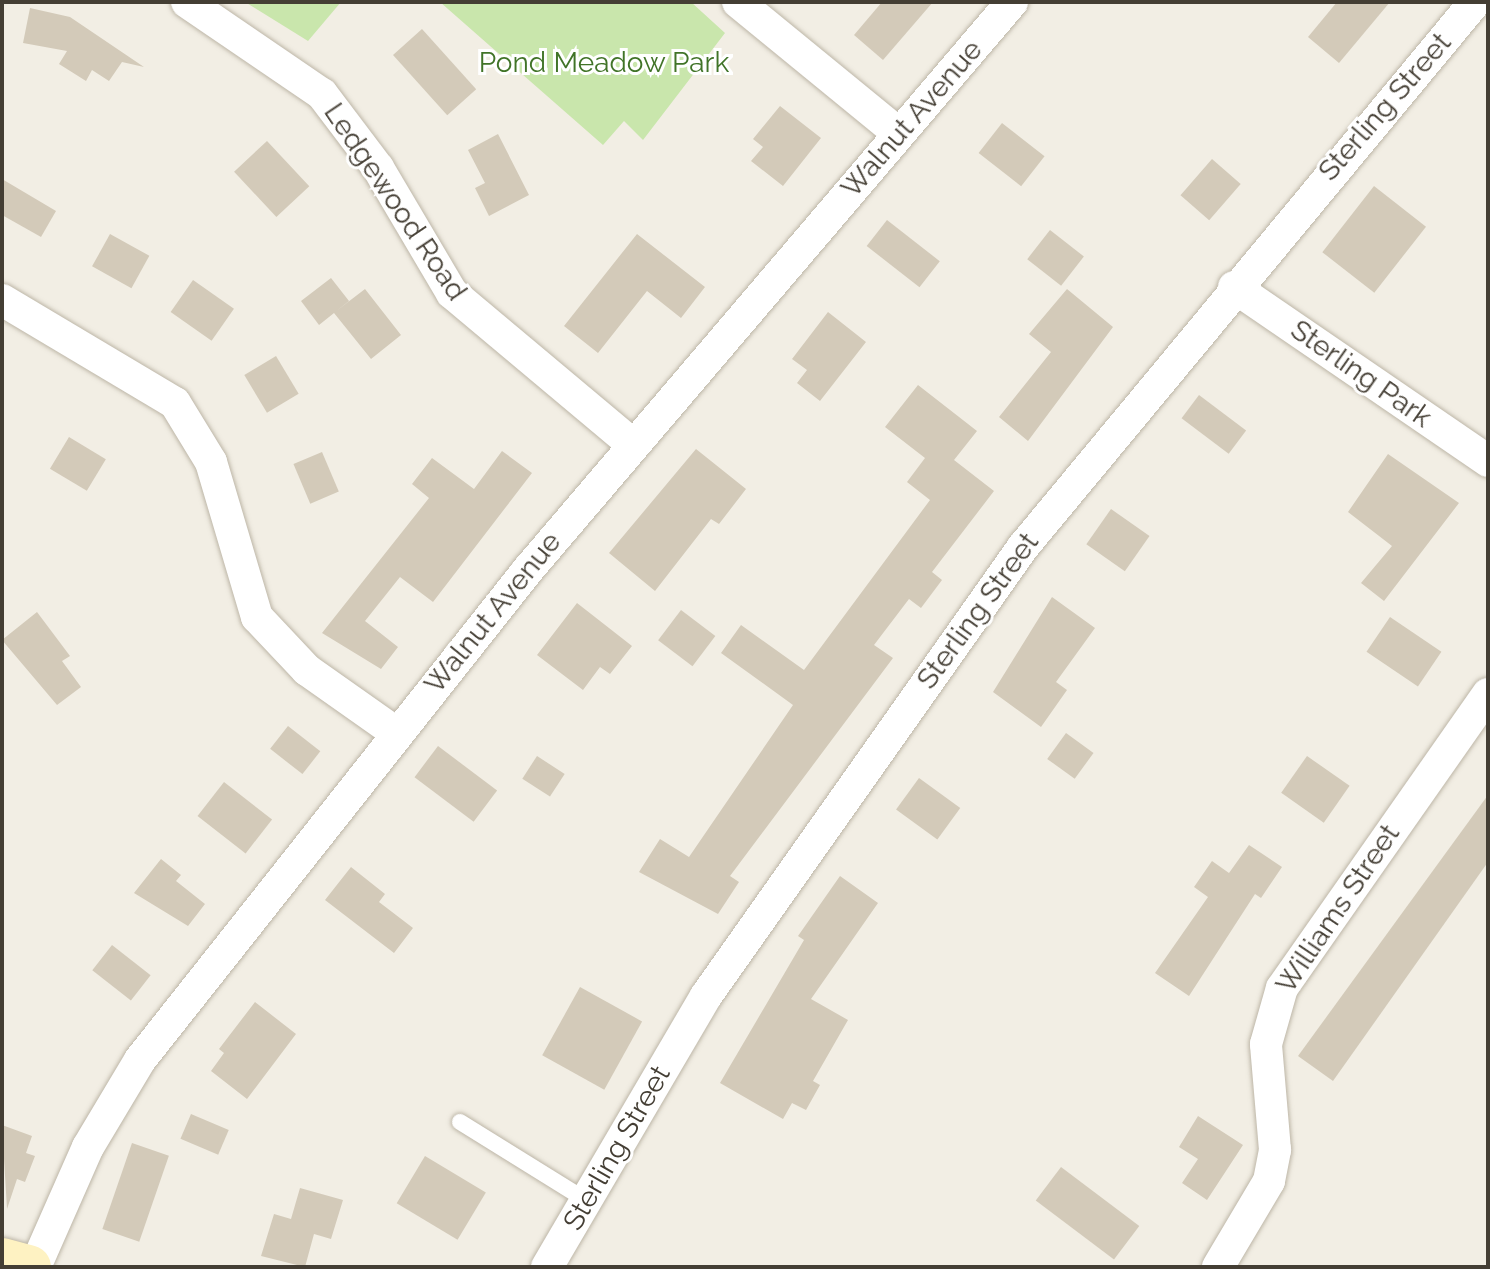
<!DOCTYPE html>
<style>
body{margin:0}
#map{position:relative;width:1490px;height:1269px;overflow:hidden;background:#f2eee4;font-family:Raleway,sans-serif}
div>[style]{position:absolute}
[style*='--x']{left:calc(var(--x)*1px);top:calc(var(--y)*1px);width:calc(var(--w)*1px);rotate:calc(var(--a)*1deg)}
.green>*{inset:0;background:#c9e6ac}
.building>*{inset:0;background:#d3cab9;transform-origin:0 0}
.roads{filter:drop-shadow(0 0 2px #bdb6a7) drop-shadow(0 0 2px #bdb6a7)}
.lane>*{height:16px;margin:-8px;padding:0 8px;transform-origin:8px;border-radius:8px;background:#fff}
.street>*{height:32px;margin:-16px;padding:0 16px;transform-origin:16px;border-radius:16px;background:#fff}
.secondary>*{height:44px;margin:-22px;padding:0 22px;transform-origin:22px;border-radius:22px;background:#fef2c2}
span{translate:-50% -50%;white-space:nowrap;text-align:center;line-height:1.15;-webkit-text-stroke:6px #fff;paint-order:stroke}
.park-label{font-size:28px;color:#417428}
.street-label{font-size:28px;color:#443e34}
.frame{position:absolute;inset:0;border:4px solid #443e34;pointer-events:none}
</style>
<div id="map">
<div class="green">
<div style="clip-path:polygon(245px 2px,341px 2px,308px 41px)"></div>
<div style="clip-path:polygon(440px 2px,691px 2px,725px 33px,643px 140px,624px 121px,603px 145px)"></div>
</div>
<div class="building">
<div style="clip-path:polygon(882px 2px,933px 2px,883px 60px,854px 35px)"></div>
<div style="clip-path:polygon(1337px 2px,1390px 2px,1339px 63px,1308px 37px)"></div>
<div style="clip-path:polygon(30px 8px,70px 17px,144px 67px,122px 62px,109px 81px,92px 70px,86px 81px,59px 64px,67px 51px,23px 43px)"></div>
<div style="left:422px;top:29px;width:81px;height:39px;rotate:48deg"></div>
<div style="clip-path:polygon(780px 106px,821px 138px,783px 186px,751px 161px,763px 147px,753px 139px)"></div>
<div style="left:1002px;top:123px;width:54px;height:38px;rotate:38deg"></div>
<div style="clip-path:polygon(498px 134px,529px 195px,489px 216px,475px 188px,485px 183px,468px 150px)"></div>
<div style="left:267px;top:141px;width:62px;height:45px;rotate:47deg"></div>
<div style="left:1212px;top:159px;width:38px;height:48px;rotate:41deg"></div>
<div style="clip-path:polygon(2px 179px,56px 211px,41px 237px,2px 215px)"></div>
<div style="left:1374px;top:186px;width:66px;height:84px;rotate:38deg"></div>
<div style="left:887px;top:220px;width:67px;height:33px;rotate:38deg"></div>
<div style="left:1050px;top:230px;width:43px;height:37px;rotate:38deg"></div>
<div style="left:110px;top:234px;width:45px;height:37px;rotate:29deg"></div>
<div style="clip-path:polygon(637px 234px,705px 287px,681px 318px,647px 291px,598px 353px,564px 326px)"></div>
<div style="clip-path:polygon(331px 278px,349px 301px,335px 312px,365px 289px,401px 335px,371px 359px,334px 313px,319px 325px,301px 301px)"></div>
<div style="left:193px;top:280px;width:50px;height:39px;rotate:35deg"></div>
<div style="clip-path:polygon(1067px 289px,1113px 327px,1028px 441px,999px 417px,1051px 352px,1029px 334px)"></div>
<div style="clip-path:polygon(828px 312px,866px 342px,820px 401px,797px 383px,807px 370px,792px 359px)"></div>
<div style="left:276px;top:356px;width:44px;height:37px;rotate:59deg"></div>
<div style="clip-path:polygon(918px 385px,977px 431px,954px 460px,994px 491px,932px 572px,942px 580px,921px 608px,909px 599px,874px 645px,893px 658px,730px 876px,739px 882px,718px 914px,639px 872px,660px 839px,689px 857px,793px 705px,721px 653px,741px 625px,804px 670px,930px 500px,907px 482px,925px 458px,885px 427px)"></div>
<div style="left:1199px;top:395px;width:59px;height:29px;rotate:37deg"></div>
<div style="left:69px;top:437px;width:43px;height:37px;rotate:31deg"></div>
<div style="clip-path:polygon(696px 449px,746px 489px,719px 524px,711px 519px,655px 591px,609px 553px)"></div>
<div style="clip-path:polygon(502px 451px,532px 473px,433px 602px,400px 577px,365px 621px,398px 647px,381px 669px,322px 633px,429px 498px,412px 484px,432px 458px,474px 489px)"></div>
<div style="left:322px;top:452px;width:43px;height:31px;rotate:67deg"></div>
<div style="clip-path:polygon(1388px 454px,1459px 503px,1384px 601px,1361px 583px,1392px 546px,1348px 512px)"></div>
<div style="left:1111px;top:509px;width:47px;height:43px;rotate:35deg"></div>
<div style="clip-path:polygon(1052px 597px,1095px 628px,1056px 682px,1067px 690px,1041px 727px,993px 692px)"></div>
<div style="clip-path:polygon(577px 603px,632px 646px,610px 674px,600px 667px,583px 690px,537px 655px)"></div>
<div style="left:681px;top:610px;width:43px;height:38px;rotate:37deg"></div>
<div style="clip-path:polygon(37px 612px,70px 656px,62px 661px,81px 687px,57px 705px,2px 640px)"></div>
<div style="left:1390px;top:617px;width:62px;height:42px;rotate:34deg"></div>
<div style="left:288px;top:726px;width:41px;height:29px;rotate:38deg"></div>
<div style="left:1066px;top:733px;width:34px;height:32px;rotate:36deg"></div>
<div style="left:438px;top:746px;width:74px;height:39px;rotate:37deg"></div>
<div style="left:537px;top:756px;width:33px;height:27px;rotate:33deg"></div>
<div style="left:1307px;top:756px;width:52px;height:45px;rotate:35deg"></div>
<div style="left:919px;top:778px;width:51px;height:39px;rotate:36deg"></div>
<div style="left:224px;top:782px;width:61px;height:43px;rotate:38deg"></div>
<div style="clip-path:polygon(1488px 795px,1488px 862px,1333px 1081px,1298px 1056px)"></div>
<div style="clip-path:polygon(1249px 845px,1282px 867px,1261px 898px,1255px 894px,1189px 996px,1155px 973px,1208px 897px,1194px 887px,1212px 861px,1229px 873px)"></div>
<div style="clip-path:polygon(161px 859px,181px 875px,176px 881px,205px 904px,188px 926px,134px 893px)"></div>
<div style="clip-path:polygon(351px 867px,385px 894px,379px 902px,413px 928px,394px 953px,325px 900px)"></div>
<div style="clip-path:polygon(840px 876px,878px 903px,811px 999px,848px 1020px,813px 1081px,820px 1085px,806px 1110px,792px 1103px,783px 1119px,720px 1083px,804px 940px,798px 936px)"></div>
<div style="left:112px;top:945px;width:49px;height:32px;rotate:38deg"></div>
<div style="left:580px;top:987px;width:71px;height:78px;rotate:29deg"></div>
<div style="clip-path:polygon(255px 1002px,296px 1034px,247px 1099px,211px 1071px,224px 1053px,219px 1049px)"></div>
<div style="left:191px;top:1114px;width:41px;height:27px;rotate:23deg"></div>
<div style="clip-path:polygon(1198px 1116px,1243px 1145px,1207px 1200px,1182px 1183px,1198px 1159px,1179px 1147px)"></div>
<div style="clip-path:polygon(2px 1125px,32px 1136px,26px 1153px,35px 1156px,25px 1182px,17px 1179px,7px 1209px)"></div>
<div style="left:132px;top:1143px;width:39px;height:91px;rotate:19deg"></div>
<div style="left:425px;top:1156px;width:71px;height:55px;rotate:31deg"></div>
<div style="left:1061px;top:1167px;width:98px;height:42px;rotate:37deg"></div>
<div style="clip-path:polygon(300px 1188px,343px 1200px,331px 1239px,314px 1234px,305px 1267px,261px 1256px,274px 1214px,291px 1219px)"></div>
</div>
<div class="roads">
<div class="lane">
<div style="--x:460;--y:1122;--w:148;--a:31.8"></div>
</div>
<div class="street">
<div style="--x:187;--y:2;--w:163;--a:34.3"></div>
<div style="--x:322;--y:94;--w:93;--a:52.9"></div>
<div style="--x:378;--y:168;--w:145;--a:59.4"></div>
<div style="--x:452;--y:293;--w:235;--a:40"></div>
<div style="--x:738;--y:2;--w:208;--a:39.3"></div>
<div style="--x:1234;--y:287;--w:308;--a:34.4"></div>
<div style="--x:2;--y:300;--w:201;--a:30.8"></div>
<div style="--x:175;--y:403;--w:69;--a:58.6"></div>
<div style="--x:211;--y:462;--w:162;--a:73.5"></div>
<div style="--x:257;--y:617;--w:73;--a:46.7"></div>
<div style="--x:307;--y:670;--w:108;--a:35.2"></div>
<div style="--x:35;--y:1267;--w:131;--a:-66.2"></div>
<div style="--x:88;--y:1147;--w:101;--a:-59.1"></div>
<div style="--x:140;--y:1060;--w:624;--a:-51.64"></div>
<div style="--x:527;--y:571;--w:748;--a:-49.56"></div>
<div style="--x:547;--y:1267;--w:314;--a:-59.6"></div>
<div style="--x:706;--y:996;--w:550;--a:-54.78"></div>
<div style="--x:1023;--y:547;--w:708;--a:-50.33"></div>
<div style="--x:1218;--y:1267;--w:100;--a:-59.3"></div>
<div style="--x:1269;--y:1181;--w:32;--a:-79"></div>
<div style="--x:1275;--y:1150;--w:106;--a:-94.9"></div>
<div style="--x:1266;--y:1044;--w:58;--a:-74.1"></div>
<div style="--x:1282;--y:988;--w:359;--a:-55"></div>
</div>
<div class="secondary">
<div style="--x:2;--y:1260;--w:28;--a:15"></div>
</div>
</div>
<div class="park-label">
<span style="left:604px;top:63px">Pond Meadow Park</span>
</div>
<div class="street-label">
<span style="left:1385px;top:107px;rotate:-49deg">Sterling Street</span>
<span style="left:912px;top:119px;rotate:-49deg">Walnut Avenue</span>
<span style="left:395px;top:202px;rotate:56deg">Ledgewood Road</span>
<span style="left:1361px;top:374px;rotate:35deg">Sterling Park</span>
<span style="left:978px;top:611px;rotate:-54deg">Sterling Street</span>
<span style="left:493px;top:613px;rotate:-51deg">Walnut Avenue</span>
<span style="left:1338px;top:909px;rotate:-56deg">Williams Street</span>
<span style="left:617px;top:1148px;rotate:-60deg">Sterling Street</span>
</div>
<div class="frame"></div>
</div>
